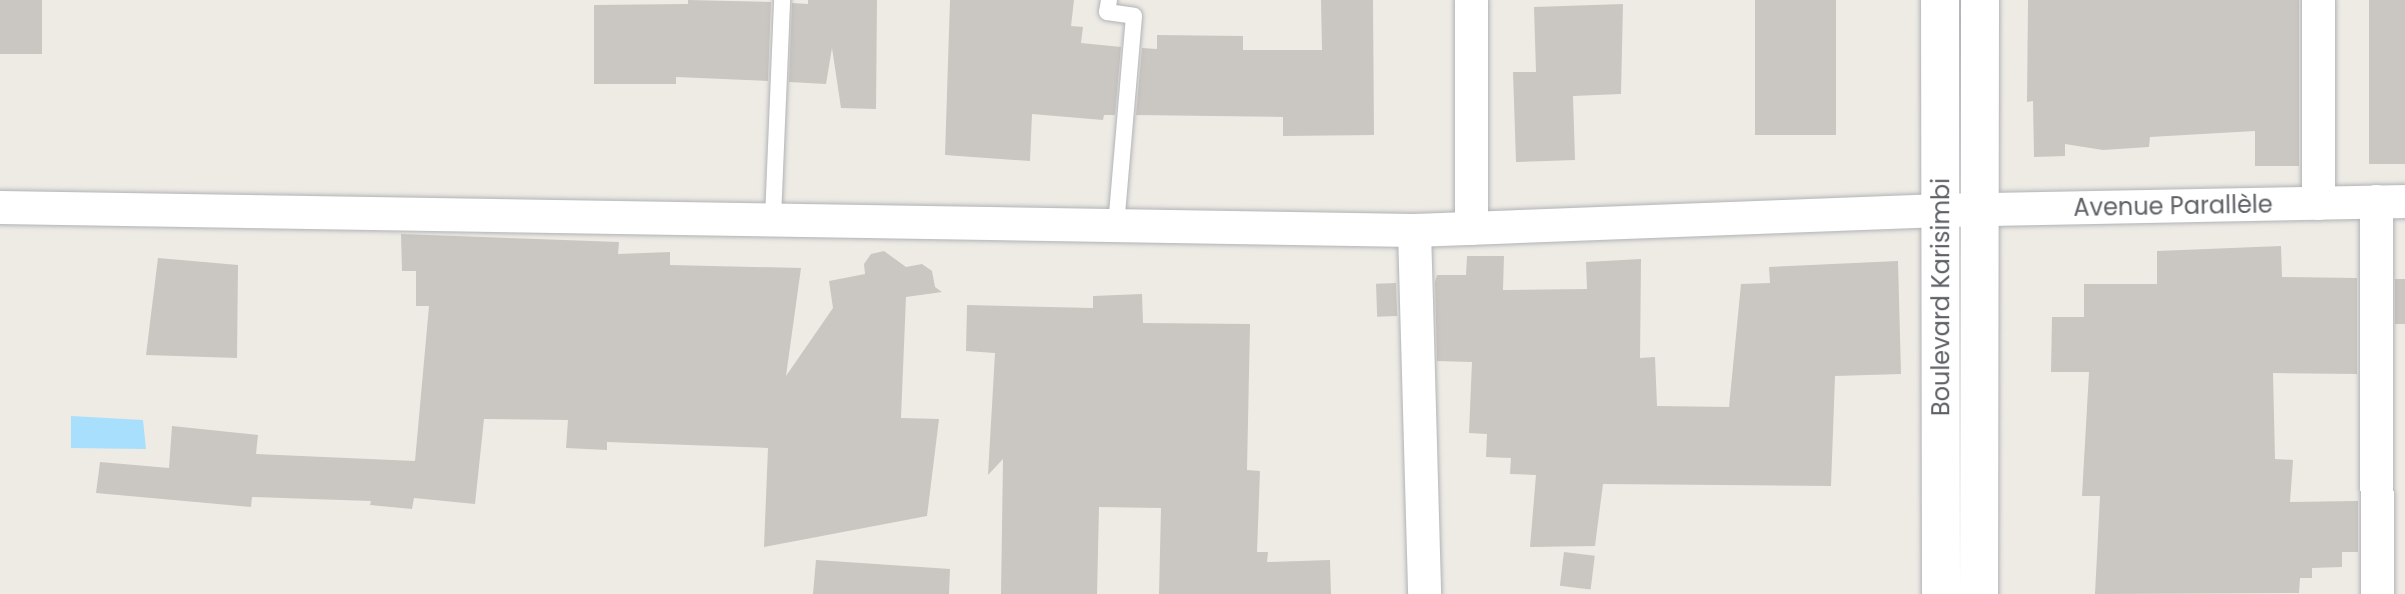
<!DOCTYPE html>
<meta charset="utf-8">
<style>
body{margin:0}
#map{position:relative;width:2405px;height:594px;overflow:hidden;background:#eeebe5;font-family:Poppins,sans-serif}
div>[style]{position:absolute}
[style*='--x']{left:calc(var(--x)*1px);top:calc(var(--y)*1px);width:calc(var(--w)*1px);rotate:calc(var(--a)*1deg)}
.water>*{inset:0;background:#a8dffc}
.building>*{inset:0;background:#cac6c1;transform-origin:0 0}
.roads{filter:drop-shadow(0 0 2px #b0b3b7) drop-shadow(0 0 2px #b0b3b7)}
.service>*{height:16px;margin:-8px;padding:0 8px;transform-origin:8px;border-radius:8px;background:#fff}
.minor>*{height:33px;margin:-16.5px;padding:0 16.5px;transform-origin:16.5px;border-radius:16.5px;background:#fff}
.tertiary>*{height:38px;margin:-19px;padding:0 19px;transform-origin:19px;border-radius:19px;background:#fff}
span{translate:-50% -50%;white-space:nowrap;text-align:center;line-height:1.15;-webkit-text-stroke:6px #fff;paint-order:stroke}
.street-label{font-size:24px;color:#5d6165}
</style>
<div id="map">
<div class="water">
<div style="clip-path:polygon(71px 416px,143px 420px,146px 449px,71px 448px)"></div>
</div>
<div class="building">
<div style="left:0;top:0;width:42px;height:54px"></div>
<div style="clip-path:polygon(688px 0,771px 2px,768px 81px,676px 77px,676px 84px,594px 84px,594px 5px,688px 4px)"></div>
<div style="clip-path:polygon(808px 0,877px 0,876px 109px,841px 108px,832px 48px,826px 84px,789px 82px,792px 3px,808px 4px)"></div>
<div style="clip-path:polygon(950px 0,1074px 0,1071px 26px,1083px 27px,1081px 43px,1121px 47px,1115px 115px,1104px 115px,1103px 120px,1032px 114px,1030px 161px,945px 155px)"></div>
<div style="clip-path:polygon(1321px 0,1373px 0,1374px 135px,1283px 136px,1283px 117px,1136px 115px,1142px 48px,1157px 49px,1157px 35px,1243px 36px,1243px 50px,1322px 50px)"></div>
<div style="left:1755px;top:0;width:81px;height:135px"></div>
<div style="clip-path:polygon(2028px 0,2299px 0,2299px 166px,2255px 166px,2255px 131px,2150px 137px,2149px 147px,2103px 150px,2065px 144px,2065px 156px,2034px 157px,2033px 101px,2027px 102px)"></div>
<div style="left:2369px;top:0;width:36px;height:164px"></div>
<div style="clip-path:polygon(1623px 4px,1621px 94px,1573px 96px,1575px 160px,1516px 162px,1513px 72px,1536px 72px,1534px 7px)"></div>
<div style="clip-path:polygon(401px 234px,619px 242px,618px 254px,670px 252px,670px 265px,801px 268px,786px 376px,833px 308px,829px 281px,865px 274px,864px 264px,871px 254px,884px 251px,906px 267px,922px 264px,932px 271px,935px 287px,942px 292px,906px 297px,901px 418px,939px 419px,927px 516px,764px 547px,768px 448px,607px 442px,607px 450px,566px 448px,568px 420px,484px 419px,475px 504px,414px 498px,412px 509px,370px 505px,371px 501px,252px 497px,251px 507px,96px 493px,100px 462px,169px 468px,172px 426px,258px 435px,256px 454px,415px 461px,429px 306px,416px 306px,416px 271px,402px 271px)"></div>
<div style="clip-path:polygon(2281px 246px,2282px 277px,2357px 278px,2357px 374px,2273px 373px,2275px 459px,2293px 460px,2290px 502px,2358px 501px,2358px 552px,2342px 552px,2342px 567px,2312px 568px,2312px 578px,2300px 578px,2299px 593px,2095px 594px,2100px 496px,2082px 496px,2089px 372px,2051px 372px,2052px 317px,2084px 317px,2084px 284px,2157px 284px,2157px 251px)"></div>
<div style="clip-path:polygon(1467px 256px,1504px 256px,1503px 290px,1587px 289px,1586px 262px,1641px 259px,1640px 358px,1655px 357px,1657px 406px,1729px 407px,1741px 284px,1770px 283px,1769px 267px,1898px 261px,1901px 374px,1835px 376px,1831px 486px,1603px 484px,1595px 546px,1530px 547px,1536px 475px,1510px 474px,1511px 458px,1486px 457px,1487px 434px,1469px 433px,1472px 362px,1437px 361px,1435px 282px,1437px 275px,1466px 275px)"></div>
<div style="clip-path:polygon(158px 258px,238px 265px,237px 358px,146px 355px)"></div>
<div style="left:2395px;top:279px;width:10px;height:45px"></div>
<div style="left:1396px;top:283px;width:33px;height:20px;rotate:88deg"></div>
<div style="clip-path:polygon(1142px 294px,1143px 323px,1250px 324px,1247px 470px,1260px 471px,1257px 552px,1268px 552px,1267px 562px,1330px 560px,1331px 594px,1159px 594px,1161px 508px,1099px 507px,1097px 594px,1001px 594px,1003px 459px,988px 475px,995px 353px,966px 351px,967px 305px,1093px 308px,1093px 296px)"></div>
<div style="left:1564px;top:552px;width:31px;height:34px;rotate:7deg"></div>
<div style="clip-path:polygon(816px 560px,950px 569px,949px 594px,813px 594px)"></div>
</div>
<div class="roads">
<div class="service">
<div style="--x:1109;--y:0;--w:12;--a:99"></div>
<div style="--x:1107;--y:12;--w:27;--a:8"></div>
<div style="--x:1134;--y:16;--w:209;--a:94.9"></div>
<div style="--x:773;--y:218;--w:218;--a:-87.6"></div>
</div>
<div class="minor">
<div style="--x:2318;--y:0;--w:203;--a:90"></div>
<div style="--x:2376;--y:201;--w:393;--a:89.9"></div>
<div style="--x:0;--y:207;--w:1414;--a:0.93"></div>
<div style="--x:1414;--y:230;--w:527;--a:-2.17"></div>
<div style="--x:1941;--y:210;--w:464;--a:-1.1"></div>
<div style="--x:1471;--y:228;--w:228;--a:-90"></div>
<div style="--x:1414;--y:230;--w:364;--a:88.4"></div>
</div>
<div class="tertiary">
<div style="--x:1940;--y:0;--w:594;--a:89.9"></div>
<div style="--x:1979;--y:594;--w:594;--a:-89.9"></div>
</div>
</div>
<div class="street-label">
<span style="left:2173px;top:206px;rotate:-1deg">Avenue Parallèle</span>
<span style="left:1941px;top:297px;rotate:-90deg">Boulevard Karisimbi</span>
</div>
</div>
